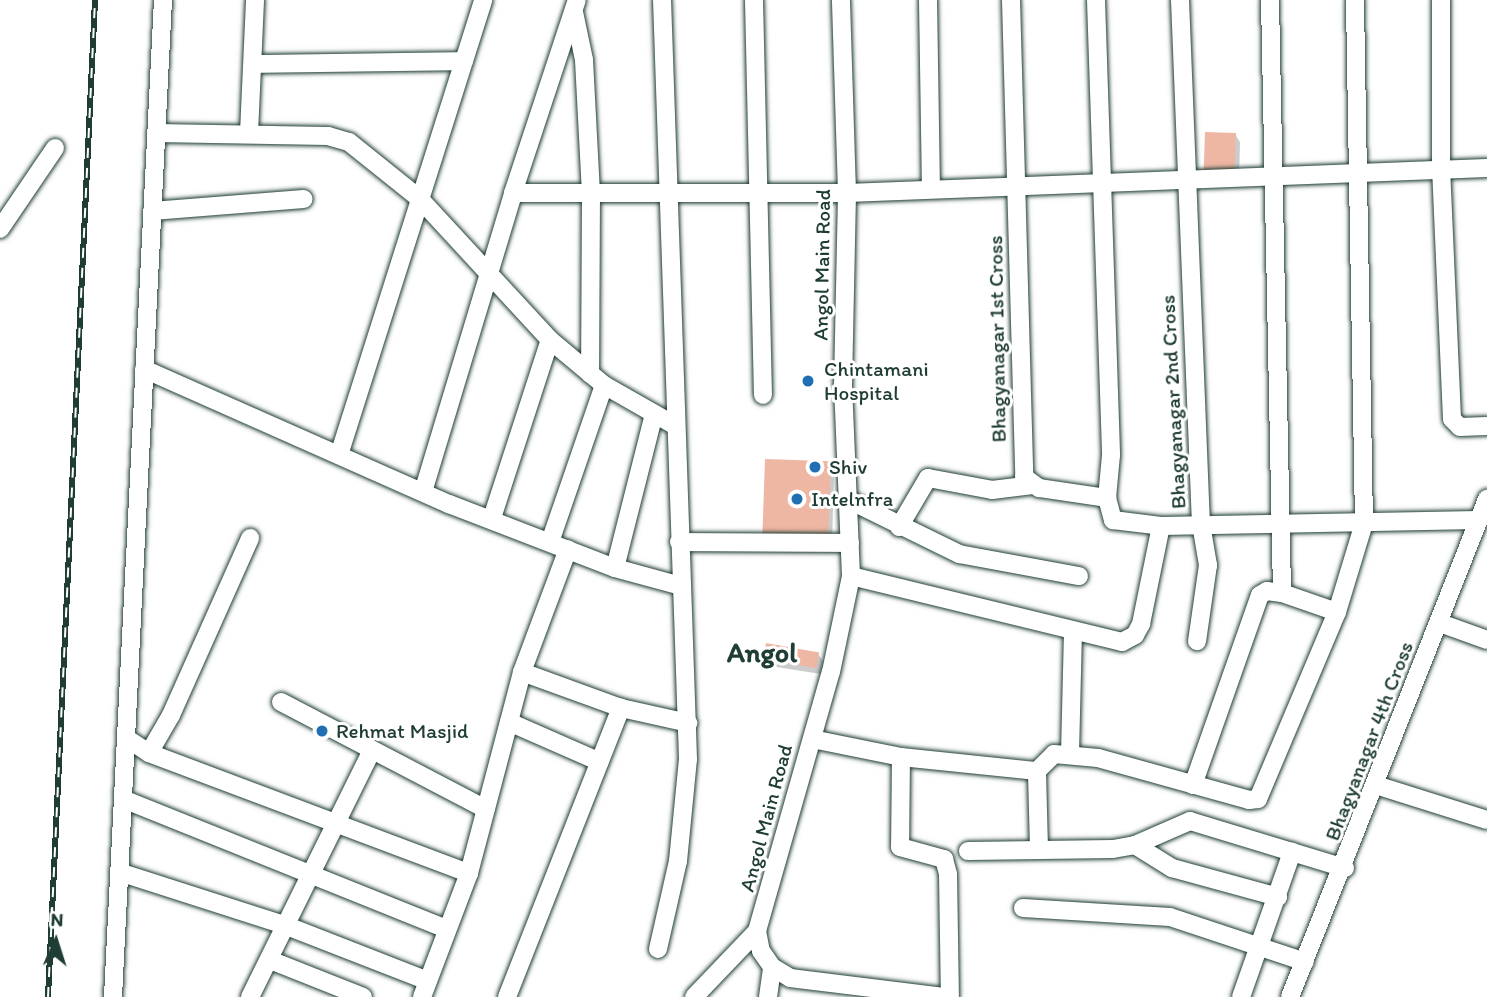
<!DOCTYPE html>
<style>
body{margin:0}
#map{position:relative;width:1487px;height:997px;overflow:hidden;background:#fff;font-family:Itim,sans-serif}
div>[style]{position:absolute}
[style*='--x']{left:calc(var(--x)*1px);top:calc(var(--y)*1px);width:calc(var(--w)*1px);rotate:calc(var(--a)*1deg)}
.shadow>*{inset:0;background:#0003}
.building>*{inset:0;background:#eeb7a3;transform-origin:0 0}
.roads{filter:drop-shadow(0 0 2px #1f3d34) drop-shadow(0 0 2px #1f3d34)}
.minor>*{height:18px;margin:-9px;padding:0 9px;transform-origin:9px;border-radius:9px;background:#fff}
.rail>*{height:6px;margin-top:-3px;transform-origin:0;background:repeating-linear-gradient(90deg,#fff 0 10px,#1f3d34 0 20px);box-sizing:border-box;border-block:2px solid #1f3d34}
.dots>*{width:19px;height:19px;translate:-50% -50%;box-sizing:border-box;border:4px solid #fff;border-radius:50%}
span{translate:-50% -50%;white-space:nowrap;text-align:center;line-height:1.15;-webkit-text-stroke:6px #fff;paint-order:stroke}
.street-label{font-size:21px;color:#1f3d34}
.poi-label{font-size:21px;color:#1f3d34}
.left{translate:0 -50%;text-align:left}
.district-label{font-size:28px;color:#1f3d34;font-weight:700}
.north{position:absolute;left:21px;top:906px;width:70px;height:70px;-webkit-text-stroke:5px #fff;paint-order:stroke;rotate:3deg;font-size:19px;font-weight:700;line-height:28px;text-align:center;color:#1f3d34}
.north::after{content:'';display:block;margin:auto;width:24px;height:32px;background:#1f3d34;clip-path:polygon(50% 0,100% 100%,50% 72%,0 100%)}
</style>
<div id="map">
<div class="shadow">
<div style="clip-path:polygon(1207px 134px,1235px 134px,1240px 142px,1239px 182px)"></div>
<div style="clip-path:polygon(767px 461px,830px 462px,834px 470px,832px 546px)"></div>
<div style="clip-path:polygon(818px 654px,823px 661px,821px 674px,770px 666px,765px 658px)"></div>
</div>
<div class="building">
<div style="left:1205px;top:132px;width:31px;height:43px;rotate:2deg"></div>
<div style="left:765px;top:459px;width:66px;height:78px;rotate:2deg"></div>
<div style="left:766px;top:643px;width:54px;height:16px;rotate:10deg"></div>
</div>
<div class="roads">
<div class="minor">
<div style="--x:754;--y:0;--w:395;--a:88.7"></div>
<div style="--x:928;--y:0;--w:189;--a:89.1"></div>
<div style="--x:1011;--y:0;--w:477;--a:88.4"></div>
<div style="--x:1024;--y:477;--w:19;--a:36"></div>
<div style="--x:1039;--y:488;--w:69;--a:8.4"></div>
<div style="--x:1096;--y:0;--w:455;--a:88.1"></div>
<div style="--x:1111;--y:455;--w:43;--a:95.3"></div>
<div style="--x:1107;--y:498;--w:23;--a:75"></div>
<div style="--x:1113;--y:520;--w:48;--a:7.1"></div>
<div style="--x:1161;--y:526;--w:317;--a:-1.1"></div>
<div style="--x:1180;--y:0;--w:524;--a:87.71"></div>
<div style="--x:1201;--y:524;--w:42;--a:80.3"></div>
<div style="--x:1208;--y:565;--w:77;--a:98.2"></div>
<div style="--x:1270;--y:0;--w:593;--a:88.84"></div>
<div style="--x:1441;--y:0;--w:167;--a:90"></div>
<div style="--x:1441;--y:167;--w:252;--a:87.5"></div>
<div style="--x:1452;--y:419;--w:11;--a:45"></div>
<div style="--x:1460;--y:427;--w:27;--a:-2"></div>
<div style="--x:574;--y:12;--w:49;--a:78.2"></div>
<div style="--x:584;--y:60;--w:134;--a:87"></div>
<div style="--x:591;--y:194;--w:180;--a:90.3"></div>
<div style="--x:253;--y:64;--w:211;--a:-0.8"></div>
<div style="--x:156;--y:133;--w:172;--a:1"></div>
<div style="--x:328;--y:136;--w:22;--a:16"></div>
<div style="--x:349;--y:142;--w:90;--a:38.7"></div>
<div style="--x:419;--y:198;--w:193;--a:47.3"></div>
<div style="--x:550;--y:340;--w:70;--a:39.8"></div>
<div style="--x:604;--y:385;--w:83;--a:29.7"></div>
<div style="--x:249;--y:133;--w:133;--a:-87.4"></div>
<div style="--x:513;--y:193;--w:334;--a:0"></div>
<div style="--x:847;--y:193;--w:640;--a:-2.24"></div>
<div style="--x:152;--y:211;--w:152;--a:-4.5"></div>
<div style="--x:0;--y:229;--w:98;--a:-55.8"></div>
<div style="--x:144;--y:369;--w:334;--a:23.9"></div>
<div style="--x:449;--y:504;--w:178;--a:21.1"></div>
<div style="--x:615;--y:568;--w:68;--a:15.3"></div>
<div style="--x:339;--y:455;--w:477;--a:-72.4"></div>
<div style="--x:423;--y:492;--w:312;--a:-73.2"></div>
<div style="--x:513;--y:193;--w:203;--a:-71.7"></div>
<div style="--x:849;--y:500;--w:123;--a:26.1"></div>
<div style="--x:959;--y:554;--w:122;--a:10.4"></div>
<div style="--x:492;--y:518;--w:187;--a:-72"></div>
<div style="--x:899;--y:527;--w:57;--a:-59.4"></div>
<div style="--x:928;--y:478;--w:65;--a:10.6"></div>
<div style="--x:992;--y:490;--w:39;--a:-7"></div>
<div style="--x:550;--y:542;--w:166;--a:-71"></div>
<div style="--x:679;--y:542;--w:171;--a:0.3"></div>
<div style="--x:615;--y:568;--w:159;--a:-75.8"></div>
<div style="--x:851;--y:576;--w:279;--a:13.7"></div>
<div style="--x:1122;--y:642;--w:15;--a:-28"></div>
<div style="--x:1135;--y:635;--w:13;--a:-61"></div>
<div style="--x:1141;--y:624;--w:100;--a:-78.5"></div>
<div style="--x:1440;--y:623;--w:50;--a:19.9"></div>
<div style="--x:522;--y:672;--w:105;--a:20"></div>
<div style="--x:621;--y:708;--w:69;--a:12.6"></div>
<div style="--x:281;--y:702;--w:231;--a:27.6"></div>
<div style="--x:509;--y:722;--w:99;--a:23.7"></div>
<div style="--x:126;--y:738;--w:27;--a:33"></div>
<div style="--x:149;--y:753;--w:342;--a:20.6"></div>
<div style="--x:812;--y:739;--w:91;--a:11.4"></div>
<div style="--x:901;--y:757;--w:137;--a:5.9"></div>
<div style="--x:149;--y:753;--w:44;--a:-59.9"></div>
<div style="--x:171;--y:715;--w:194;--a:-65.9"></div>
<div style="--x:1070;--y:754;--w:122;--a:-88.6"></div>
<div style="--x:901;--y:757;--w:90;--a:90.6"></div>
<div style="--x:900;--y:847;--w:46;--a:15.3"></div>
<div style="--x:944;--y:859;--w:16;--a:75"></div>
<div style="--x:948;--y:874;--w:123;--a:89.1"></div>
<div style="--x:1193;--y:785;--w:201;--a:-70.6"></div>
<div style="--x:1260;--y:595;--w:8;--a:-30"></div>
<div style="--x:1267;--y:591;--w:15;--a:8"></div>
<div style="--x:1282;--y:593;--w:58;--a:19.1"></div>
<div style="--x:1376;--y:785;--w:116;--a:17.5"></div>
<div style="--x:123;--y:799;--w:349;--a:21.9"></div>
<div style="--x:1135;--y:845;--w:44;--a:31.9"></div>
<div style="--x:1172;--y:868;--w:110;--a:15.3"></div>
<div style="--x:1039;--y:849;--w:78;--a:-91.5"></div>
<div style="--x:1037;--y:771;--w:24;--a:-45"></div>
<div style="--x:1054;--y:754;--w:44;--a:5.2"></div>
<div style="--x:1098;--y:758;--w:157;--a:15.5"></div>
<div style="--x:1249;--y:800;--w:9;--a:-6"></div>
<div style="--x:1258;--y:799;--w:203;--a:-67.1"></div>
<div style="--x:1337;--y:612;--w:93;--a:-73.1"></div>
<div style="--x:1364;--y:523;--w:523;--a:-90.99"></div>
<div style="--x:968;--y:851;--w:145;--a:-0.8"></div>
<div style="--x:1113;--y:849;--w:22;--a:-10"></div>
<div style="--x:1135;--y:845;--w:60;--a:-23.6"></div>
<div style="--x:1190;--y:821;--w:162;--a:16.9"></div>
<div style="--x:119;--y:872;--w:176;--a:17.8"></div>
<div style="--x:287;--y:926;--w:151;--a:21.3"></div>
<div style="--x:1023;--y:908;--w:147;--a:3.5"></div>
<div style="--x:1170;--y:917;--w:142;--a:18.4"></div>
<div style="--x:757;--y:931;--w:20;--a:79"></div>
<div style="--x:761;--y:951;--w:19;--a:55"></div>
<div style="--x:772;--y:967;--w:21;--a:31"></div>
<div style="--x:790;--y:978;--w:155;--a:7"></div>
<div style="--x:658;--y:949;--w:90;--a:-77.2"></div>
<div style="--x:678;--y:861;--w:102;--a:-84.4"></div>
<div style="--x:688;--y:759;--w:759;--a:-91.96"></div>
<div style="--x:270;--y:960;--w:100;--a:21.7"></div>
<div style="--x:113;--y:997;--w:998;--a:-87.13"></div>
<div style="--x:250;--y:997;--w:275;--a:-63.7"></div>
<div style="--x:422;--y:997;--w:133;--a:-69.2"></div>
<div style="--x:469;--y:873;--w:208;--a:-75.2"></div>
<div style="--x:522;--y:672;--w:131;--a:-69.5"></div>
<div style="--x:507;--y:997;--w:311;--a:-68.5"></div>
<div style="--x:694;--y:997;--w:91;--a:-46.3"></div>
<div style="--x:757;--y:931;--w:269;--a:-74.1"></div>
<div style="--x:831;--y:672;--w:98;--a:-78.2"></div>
<div style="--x:851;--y:576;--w:191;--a:-92.4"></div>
<div style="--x:843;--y:385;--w:192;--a:-88.8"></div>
<div style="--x:847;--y:193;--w:193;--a:-91.8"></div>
<div style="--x:768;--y:997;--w:30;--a:-82"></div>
<div style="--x:1241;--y:997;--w:154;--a:-70.6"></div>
<div style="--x:1290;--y:997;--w:536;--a:-68.42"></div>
</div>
</div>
<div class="rail">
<div style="--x:48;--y:997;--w:998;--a:-87.3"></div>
</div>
<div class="dots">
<div style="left:808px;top:381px;background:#1f6fb2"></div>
<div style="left:815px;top:467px;background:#1f6fb2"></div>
<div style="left:797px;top:499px;background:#1f6fb2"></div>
<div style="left:322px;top:731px;background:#1f6fb2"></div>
</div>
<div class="street-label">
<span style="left:822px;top:265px;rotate:-89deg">Angol Main Road</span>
<span style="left:997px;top:339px;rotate:-91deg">Bhagyanagar 1st Cross</span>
<span style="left:1173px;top:402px;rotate:-93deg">Bhagyanagar 2nd Cross</span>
<span style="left:1369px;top:741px;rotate:-69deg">Bhagyanagar 4th Cross</span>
<span style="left:766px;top:818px;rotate:-75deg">Angol Main Road</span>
</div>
<div class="poi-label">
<span class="left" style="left:824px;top:381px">Chintamani<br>Hospital</span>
<span class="left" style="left:829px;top:467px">Shiv</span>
<span class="left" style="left:811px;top:499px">Intelnfra</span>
<span class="left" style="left:336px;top:731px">Rehmat Masjid</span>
</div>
<div class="district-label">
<span style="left:762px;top:652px">Angol</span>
</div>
<div class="north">N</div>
</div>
